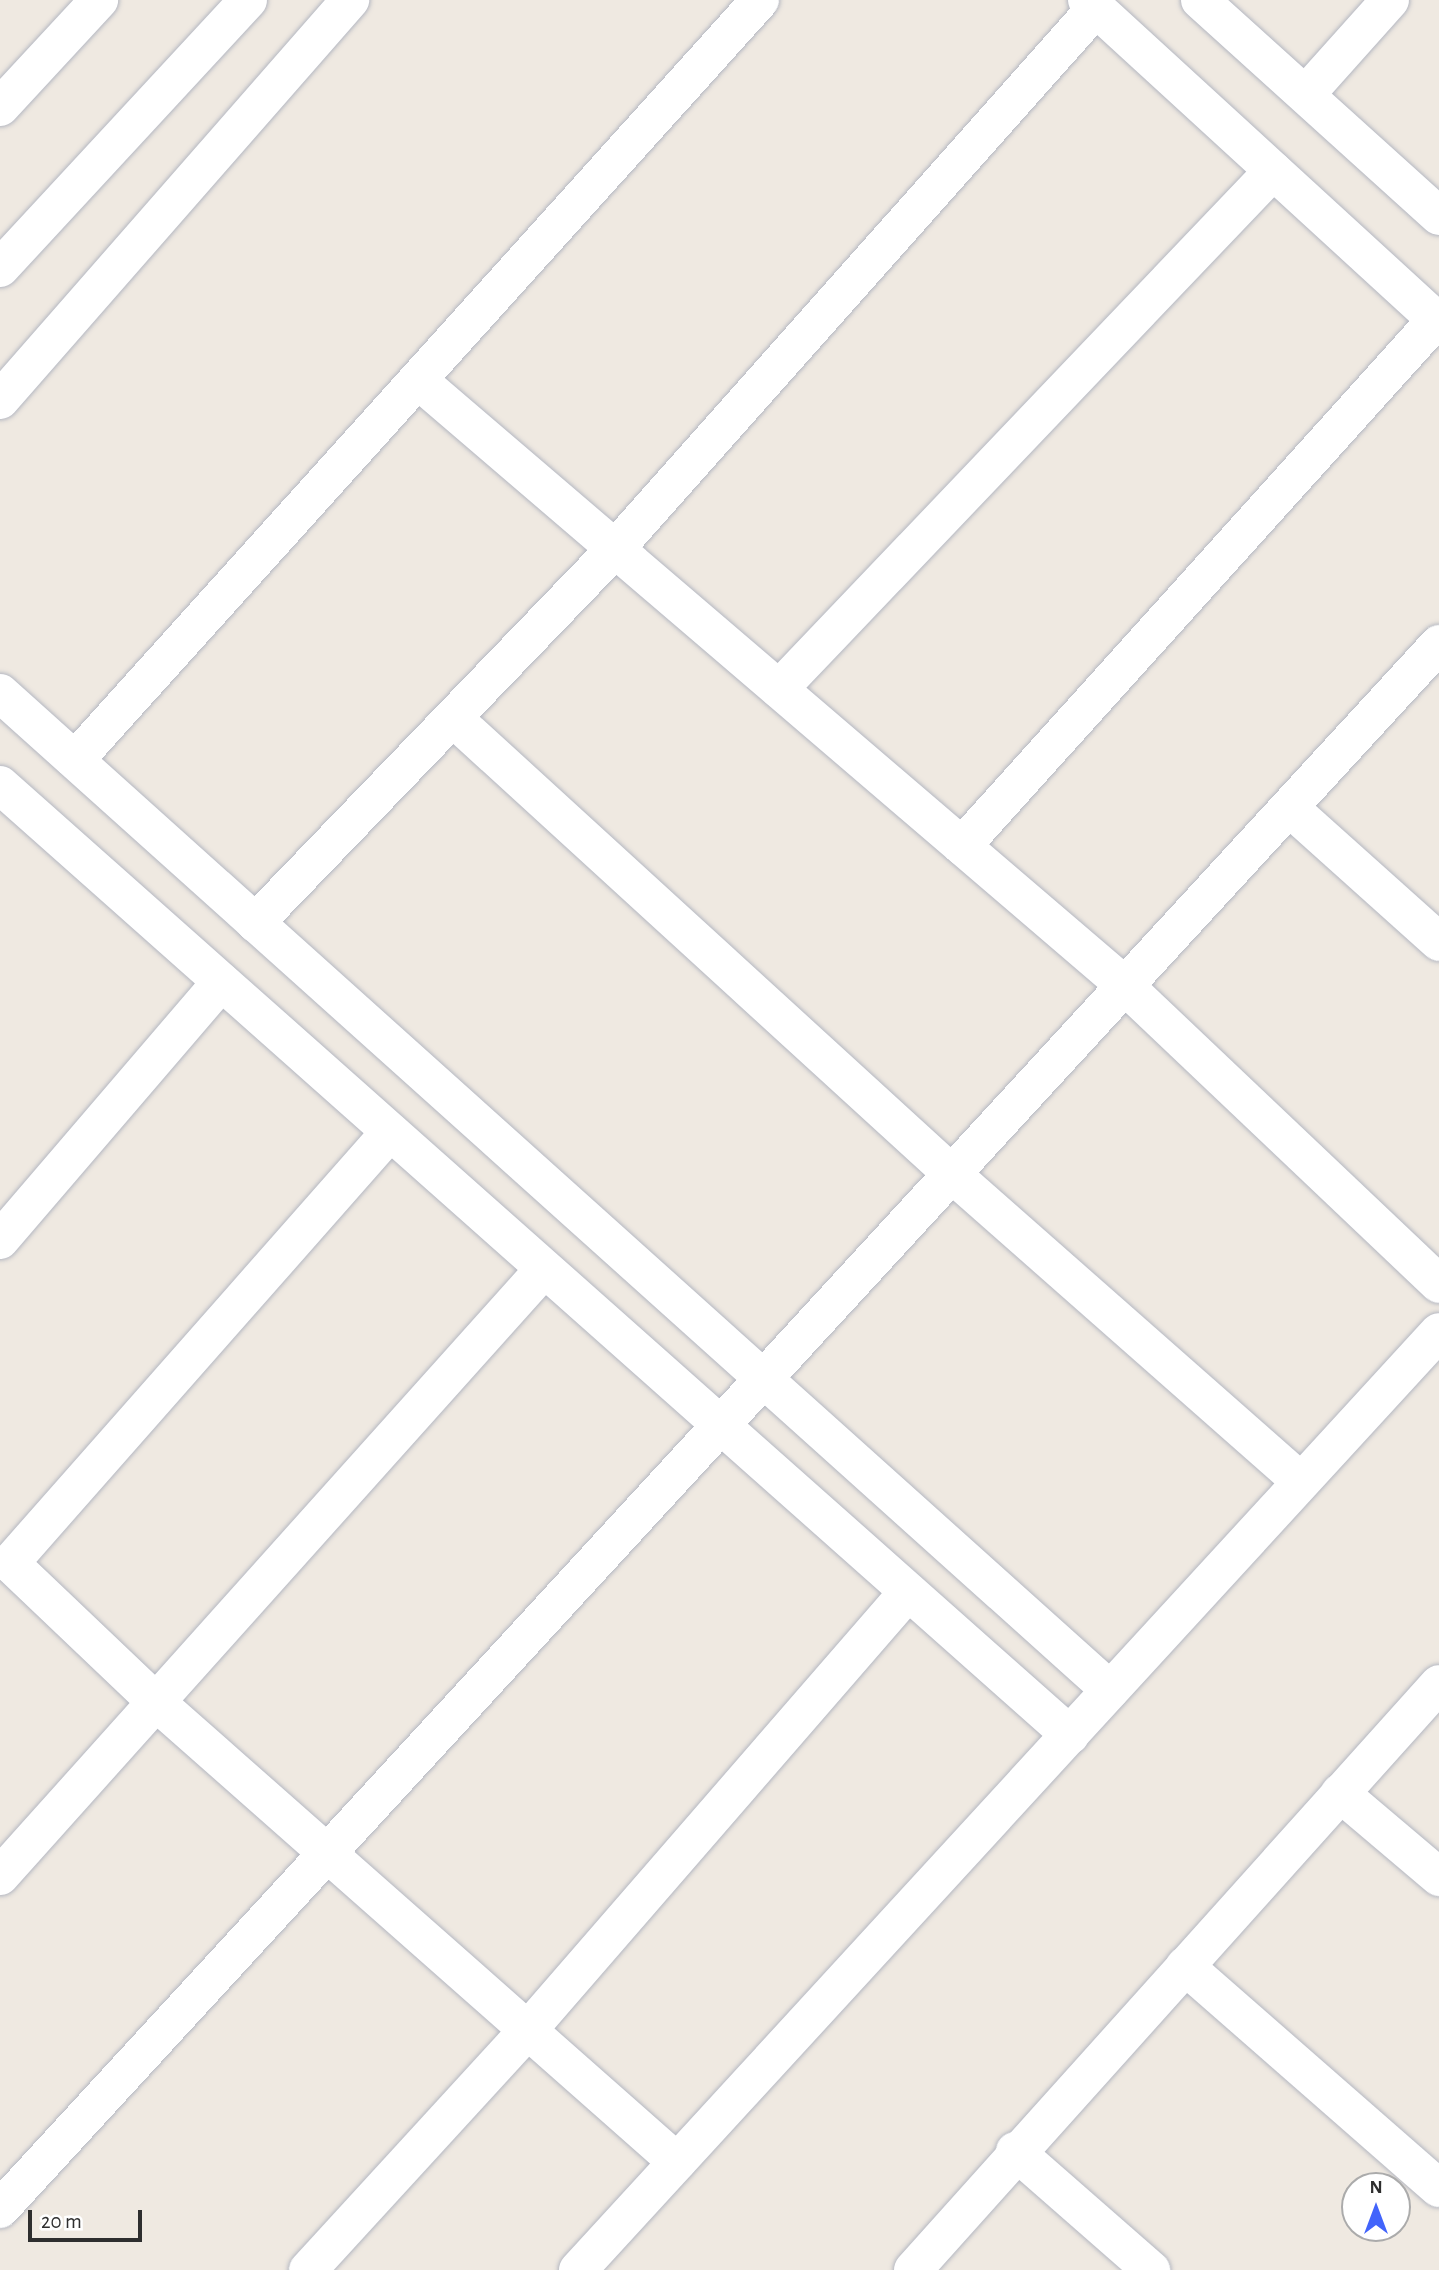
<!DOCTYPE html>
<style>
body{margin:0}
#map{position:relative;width:1439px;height:2270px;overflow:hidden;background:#efe9e1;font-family:"Alegreya Sans",sans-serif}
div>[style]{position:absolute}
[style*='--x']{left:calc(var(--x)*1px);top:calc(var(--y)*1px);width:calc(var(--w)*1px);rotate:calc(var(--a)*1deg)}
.roads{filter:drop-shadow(0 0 2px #b4b7c1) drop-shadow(0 0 2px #b4b7c1)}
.minor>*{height:38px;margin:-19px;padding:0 19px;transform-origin:19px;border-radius:19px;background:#fff}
span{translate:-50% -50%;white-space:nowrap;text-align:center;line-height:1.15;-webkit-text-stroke:5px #fff;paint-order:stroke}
.north{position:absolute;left:1341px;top:2172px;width:70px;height:70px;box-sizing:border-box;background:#fff;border:2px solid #ababab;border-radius:50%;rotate:0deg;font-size:19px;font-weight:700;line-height:28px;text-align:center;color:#2e2e2e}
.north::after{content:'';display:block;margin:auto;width:24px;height:32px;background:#4264fb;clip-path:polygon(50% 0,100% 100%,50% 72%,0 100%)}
.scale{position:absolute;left:28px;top:2210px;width:114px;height:32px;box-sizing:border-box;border:4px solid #2e2e2e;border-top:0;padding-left:9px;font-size:21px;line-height:24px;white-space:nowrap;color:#2e2e2e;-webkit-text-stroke:5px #fff;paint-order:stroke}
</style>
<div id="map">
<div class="roads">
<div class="minor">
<div style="--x:1087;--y:0;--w:477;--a:42.5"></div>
<div style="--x:1200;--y:0;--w:322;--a:42.1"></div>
<div style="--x:1306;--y:94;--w:126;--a:-48.2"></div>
<div style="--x:0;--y:107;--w:146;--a:-47.2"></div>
<div style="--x:0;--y:268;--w:365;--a:-47.2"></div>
<div style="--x:418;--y:380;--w:927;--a:40.58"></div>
<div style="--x:1122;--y:983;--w:437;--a:43.5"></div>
<div style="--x:0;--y:400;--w:532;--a:-48.81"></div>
<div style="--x:779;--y:689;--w:716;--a:-46.36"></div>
<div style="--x:0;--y:693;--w:1492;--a:41.93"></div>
<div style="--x:453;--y:718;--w:676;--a:42.42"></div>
<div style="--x:952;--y:1174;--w:465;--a:41.4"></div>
<div style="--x:75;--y:760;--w:1023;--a:-47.97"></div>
<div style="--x:0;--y:785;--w:1431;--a:41.6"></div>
<div style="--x:1291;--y:809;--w:199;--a:41.9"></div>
<div style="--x:962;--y:846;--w:708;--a:-47.98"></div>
<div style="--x:255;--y:923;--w:519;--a:-46.09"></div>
<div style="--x:615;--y:549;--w:724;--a:-48.36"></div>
<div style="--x:390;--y:1132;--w:575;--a:131.4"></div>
<div style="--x:10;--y:1563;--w:202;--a:43.6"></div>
<div style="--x:156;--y:1702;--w:695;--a:41.44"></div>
<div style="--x:0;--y:1240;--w:340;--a:-49.4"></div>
<div style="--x:1340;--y:1793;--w:130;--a:40.3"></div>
<div style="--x:0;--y:1876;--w:815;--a:-48.13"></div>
<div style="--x:1185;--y:1966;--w:337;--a:41.2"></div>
<div style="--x:1015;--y:2151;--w:181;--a:41.2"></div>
<div style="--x:0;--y:2209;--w:2126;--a:-47.4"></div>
<div style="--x:308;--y:2270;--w:326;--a:-47.5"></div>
<div style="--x:528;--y:2030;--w:580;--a:-49.06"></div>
<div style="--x:578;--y:2270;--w:1273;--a:-47.45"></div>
<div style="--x:913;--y:2270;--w:787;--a:-48.09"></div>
</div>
</div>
<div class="north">N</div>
<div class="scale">20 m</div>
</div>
